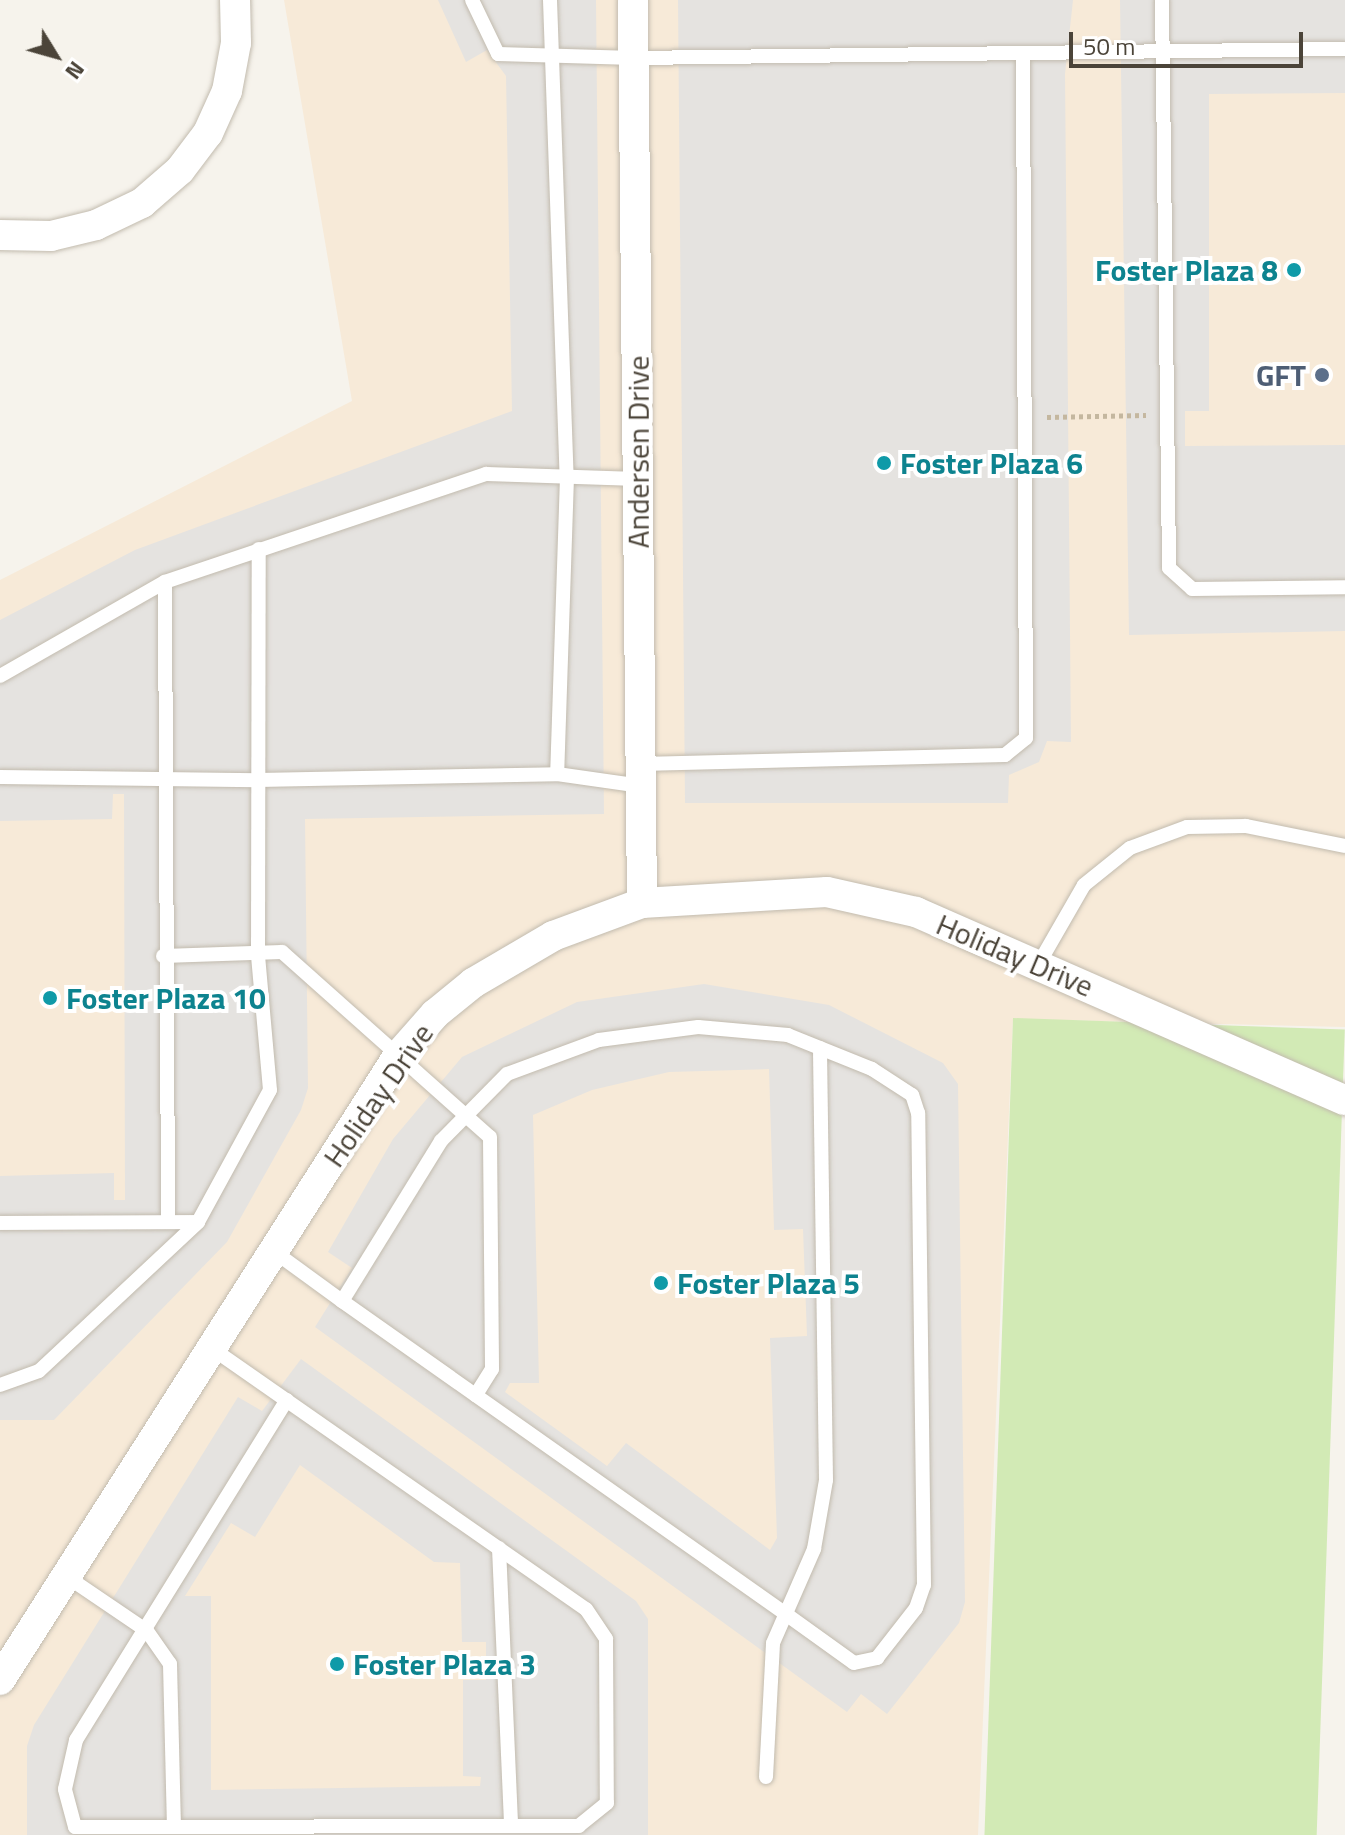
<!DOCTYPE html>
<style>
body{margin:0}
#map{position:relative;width:1345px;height:1835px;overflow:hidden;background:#f6f3ec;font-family:"Titillium Web",sans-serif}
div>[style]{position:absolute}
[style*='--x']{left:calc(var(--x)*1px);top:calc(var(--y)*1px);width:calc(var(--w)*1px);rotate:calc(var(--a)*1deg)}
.commercial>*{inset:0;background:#f7ead8}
.green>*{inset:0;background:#d2eab5;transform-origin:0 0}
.parking>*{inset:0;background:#e5e3e0}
.path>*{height:5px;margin-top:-2.5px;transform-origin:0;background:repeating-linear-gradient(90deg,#c4b79f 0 4px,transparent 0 8px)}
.roads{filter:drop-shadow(0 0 2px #c2bbae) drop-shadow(0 0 2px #c2bbae)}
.lane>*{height:14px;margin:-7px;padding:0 7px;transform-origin:7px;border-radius:7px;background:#fff}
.street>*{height:30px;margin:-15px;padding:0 15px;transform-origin:15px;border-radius:15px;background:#fff}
.dots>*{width:22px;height:22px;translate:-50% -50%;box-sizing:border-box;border:4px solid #fff;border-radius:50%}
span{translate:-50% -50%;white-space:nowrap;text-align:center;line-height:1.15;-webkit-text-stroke:8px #fff;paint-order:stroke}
.culture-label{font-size:30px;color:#0d838f;font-weight:700}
.right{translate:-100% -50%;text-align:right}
.left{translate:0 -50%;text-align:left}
.service-label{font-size:30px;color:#4e5e75;font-weight:700}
.street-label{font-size:30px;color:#4b4439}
.north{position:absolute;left:16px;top:16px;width:80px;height:80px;-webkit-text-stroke:6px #fff;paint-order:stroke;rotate:127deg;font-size:22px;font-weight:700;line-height:32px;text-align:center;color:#4b4439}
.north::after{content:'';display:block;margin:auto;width:28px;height:36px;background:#4b4439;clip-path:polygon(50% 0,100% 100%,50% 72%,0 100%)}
.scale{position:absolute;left:1069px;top:32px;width:234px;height:36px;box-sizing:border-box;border:4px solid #4b4439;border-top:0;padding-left:10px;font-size:24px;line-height:28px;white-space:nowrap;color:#4b4439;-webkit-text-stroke:6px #fff;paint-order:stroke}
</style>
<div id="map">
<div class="commercial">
<div style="clip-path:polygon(284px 0,1345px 0,1345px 1027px,1013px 1019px,978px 1835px,0 1835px,0 580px,352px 401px)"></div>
</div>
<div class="green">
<div style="left:1013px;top:1018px;width:332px;height:818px;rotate:2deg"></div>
</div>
<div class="parking">
<div style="clip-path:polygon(438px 0,596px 0,604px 814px,305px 819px,308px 1088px,301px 1110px,227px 1242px,54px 1420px,0 1420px,0 1176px,114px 1173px,114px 1200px,125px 1200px,124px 794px,113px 794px,112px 819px,0 821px,0 620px,135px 550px,512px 411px,506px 76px,487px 50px,466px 62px)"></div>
<div style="clip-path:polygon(678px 0,1073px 0,1065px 74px,1071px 742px,1047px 741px,1039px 762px,1009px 775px,1008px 803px,685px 803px)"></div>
<div style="clip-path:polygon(1120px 0,1345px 0,1345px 93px,1209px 94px,1209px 411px,1185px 411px,1185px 446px,1345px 445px,1345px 631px,1129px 635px)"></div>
<div style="clip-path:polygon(evenodd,704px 984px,829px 1005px,943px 1063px,958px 1084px,965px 1602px,959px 1623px,887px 1714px,861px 1694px,847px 1712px,315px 1327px,352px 1268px,328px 1252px,393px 1139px,462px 1057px,577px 1002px,704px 984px,769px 1069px,774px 1230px,803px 1229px,807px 1336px,770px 1338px,777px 1538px,770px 1550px,626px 1443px,607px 1466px,505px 1392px,510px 1383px,539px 1383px,533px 1115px,592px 1090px,669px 1072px,769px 1069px)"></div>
<div style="clip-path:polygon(evenodd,301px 1359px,636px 1601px,648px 1619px,648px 1835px,27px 1835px,27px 1746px,34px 1725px,238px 1397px,262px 1411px,301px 1359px,300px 1465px,434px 1562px,460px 1563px,462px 1642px,486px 1642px,486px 1680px,463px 1680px,463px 1776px,481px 1777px,480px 1786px,211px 1790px,211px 1596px,185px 1596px,231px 1523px,255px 1537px,300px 1465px)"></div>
</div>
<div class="path">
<div style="--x:1047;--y:417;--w:99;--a:-1.2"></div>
</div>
<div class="roads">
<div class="lane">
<div style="--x:472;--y:0;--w:60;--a:64.3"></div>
<div style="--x:498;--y:54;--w:136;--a:1.7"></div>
<div style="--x:634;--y:58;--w:711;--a:-0.73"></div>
<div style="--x:550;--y:0;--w:477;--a:88"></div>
<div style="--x:567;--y:477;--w:297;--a:91.9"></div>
<div style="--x:1162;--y:0;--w:568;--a:89.29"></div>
<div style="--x:1169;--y:568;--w:31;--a:42"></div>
<div style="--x:1192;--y:589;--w:153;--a:-0.7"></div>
<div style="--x:165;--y:582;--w:639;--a:89.73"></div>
<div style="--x:0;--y:676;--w:190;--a:-29.7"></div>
<div style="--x:165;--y:582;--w:339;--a:-18.6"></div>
<div style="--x:486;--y:474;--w:152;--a:1.9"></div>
<div style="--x:641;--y:764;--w:364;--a:-1.4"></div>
<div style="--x:1005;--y:755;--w:27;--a:-39"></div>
<div style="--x:1026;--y:738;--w:685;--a:-90.25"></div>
<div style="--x:0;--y:777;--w:258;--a:0.7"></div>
<div style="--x:258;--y:780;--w:299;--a:-1.1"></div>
<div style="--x:557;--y:774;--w:85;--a:8.1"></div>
<div style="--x:163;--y:956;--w:119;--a:-1.9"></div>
<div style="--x:282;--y:952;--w:278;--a:41.7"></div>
<div style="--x:490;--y:1137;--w:232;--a:89.5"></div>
<div style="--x:492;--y:1369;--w:31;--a:122"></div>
<div style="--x:1038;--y:965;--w:92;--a:-60.1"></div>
<div style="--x:1084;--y:885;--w:59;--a:-38.8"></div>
<div style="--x:1130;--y:848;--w:61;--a:-20.2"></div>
<div style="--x:1187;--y:827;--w:59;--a:-1"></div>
<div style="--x:1246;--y:826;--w:101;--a:11.4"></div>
<div style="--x:0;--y:1223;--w:198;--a:-0.3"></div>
<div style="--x:272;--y:1250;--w:87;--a:36.1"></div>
<div style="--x:342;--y:1301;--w:540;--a:35.19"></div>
<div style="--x:783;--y:1612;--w:87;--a:35.7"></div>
<div style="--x:854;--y:1663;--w:24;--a:-12"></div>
<div style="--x:877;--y:1658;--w:63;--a:-52"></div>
<div style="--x:916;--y:1608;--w:24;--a:-71"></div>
<div style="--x:924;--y:1585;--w:472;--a:-90.7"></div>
<div style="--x:918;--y:1113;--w:19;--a:-108"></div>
<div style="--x:912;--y:1095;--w:48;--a:-147"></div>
<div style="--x:872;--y:1069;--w:91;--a:-158"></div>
<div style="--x:788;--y:1035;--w:90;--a:-174.9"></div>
<div style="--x:698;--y:1027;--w:100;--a:172.5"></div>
<div style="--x:599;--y:1040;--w:98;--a:159.7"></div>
<div style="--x:507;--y:1074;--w:94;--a:134.6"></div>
<div style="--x:441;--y:1141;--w:188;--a:121.7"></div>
<div style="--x:210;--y:1347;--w:458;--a:34.9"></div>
<div style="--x:586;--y:1609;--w:36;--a:56"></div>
<div style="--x:606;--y:1639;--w:164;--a:89.7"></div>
<div style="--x:607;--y:1803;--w:36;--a:141"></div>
<div style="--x:579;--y:1826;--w:504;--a:179.89"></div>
<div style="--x:75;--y:1827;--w:39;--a:-105"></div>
<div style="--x:65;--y:1789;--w:50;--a:-77.3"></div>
<div style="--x:76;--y:1740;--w:400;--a:-58.2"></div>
<div style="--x:0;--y:1385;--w:41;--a:-19.7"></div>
<div style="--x:39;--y:1371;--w:218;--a:-43.1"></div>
<div style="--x:198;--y:1222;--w:150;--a:-61.4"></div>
<div style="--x:270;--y:1090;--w:135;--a:-95.1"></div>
<div style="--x:258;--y:956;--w:407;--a:-89.9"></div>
<div style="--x:499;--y:1548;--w:278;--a:87.5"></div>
<div style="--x:66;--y:1576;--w:98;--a:34.2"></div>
<div style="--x:147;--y:1631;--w:40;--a:55.1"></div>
<div style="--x:170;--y:1664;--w:163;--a:88.6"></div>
<div style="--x:766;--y:1777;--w:134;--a:-87"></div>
<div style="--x:773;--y:1643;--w:103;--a:-66.4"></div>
<div style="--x:814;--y:1549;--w:70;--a:-80.1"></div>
<div style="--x:826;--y:1480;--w:432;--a:-90.8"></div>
</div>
<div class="street">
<div style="--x:633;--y:0;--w:903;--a:89.43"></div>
<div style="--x:0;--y:235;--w:51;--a:1.1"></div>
<div style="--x:51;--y:236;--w:46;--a:-13.7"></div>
<div style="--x:96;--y:225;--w:51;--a:-25.6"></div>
<div style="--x:142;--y:203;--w:50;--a:-41"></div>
<div style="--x:180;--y:170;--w:46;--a:-52.9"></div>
<div style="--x:208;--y:133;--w:46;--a:-65.7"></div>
<div style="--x:227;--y:91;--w:49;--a:-79.4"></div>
<div style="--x:236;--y:43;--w:43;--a:-91.3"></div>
<div style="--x:0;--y:1680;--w:740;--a:-57.47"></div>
<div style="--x:398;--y:1056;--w:56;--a:-48.6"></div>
<div style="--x:435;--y:1014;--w:49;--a:-39.2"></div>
<div style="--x:473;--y:983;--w:93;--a:-30.4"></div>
<div style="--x:553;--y:936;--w:95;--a:-20.3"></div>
<div style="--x:642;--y:903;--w:185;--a:-3.4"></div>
<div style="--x:827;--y:892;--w:91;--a:12.7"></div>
<div style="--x:916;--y:912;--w:468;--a:23.7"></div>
</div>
</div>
<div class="dots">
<div style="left:1294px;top:270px;background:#0f9aa8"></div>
<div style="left:1322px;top:375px;background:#5c6f8a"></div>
<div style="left:884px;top:463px;background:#0f9aa8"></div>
<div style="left:50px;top:998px;background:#0f9aa8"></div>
<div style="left:661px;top:1283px;background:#0f9aa8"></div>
<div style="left:337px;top:1664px;background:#0f9aa8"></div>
</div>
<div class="culture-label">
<span class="right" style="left:1278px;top:270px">Foster Plaza 8</span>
<span class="left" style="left:900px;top:463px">Foster Plaza 6</span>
<span class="left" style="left:66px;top:998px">Foster Plaza 10</span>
<span class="left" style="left:677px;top:1283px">Foster Plaza 5</span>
<span class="left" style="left:353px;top:1664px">Foster Plaza 3</span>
</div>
<div class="service-label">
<span class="right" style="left:1306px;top:375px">GFT</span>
</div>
<div class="street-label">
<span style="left:638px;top:452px;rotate:-90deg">Andersen Drive</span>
<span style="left:1015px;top:955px;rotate:23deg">Holiday Drive</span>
<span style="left:378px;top:1095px;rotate:-55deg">Holiday Drive</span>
</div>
<div class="north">N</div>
<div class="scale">50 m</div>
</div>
